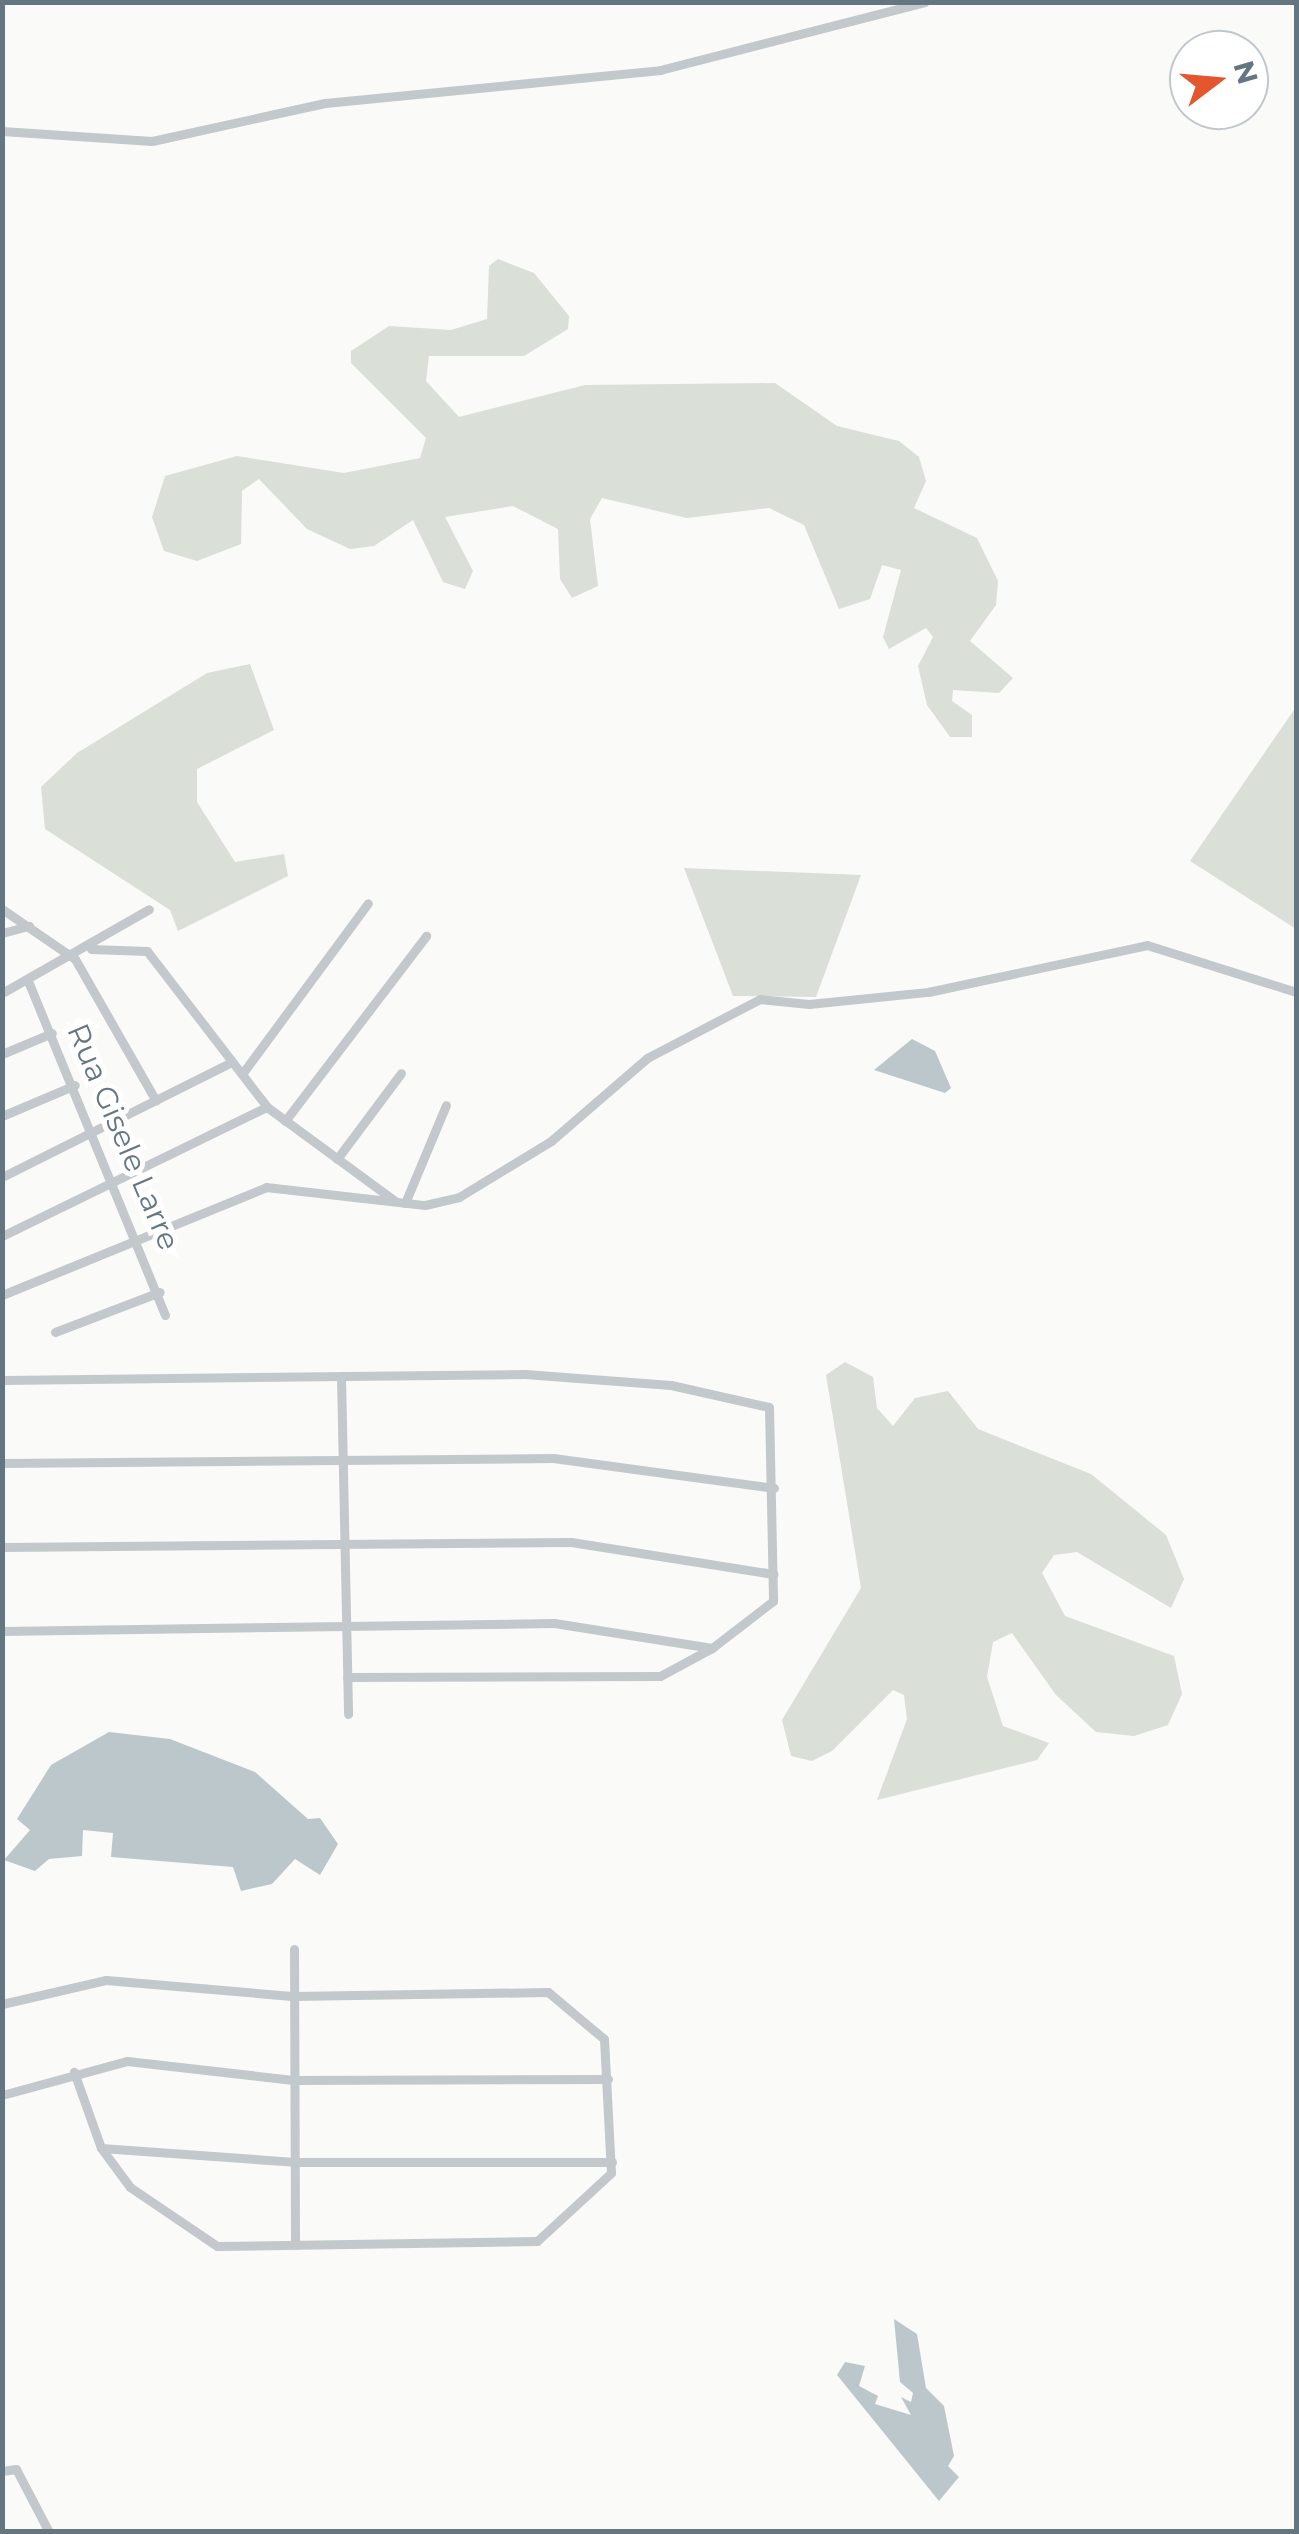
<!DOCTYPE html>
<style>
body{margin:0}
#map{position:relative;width:1299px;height:2534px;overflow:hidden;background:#fafaf8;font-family:Montserrat,sans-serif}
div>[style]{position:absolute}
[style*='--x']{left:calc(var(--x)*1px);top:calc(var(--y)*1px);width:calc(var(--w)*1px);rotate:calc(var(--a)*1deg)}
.green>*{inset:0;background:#dadfd7}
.water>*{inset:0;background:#bbc7cb}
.street>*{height:9px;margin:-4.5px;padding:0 4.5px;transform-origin:4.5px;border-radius:4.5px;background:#c3c8cc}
span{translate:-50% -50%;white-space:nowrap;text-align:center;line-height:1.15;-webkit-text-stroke:10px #fff;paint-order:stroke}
.street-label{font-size:30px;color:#657683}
.frame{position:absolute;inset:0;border:5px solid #657683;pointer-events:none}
.north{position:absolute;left:1169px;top:30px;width:100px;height:100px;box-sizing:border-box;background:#fff;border:2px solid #c1c8cd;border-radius:50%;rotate:74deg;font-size:28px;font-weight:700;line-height:40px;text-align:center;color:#657683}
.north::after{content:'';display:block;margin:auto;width:35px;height:45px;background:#e4572e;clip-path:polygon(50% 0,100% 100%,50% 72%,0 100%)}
</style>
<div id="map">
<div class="green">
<div style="clip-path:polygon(498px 259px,534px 273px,569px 316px,568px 329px,524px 356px,429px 356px,426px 381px,459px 417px,585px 385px,775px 383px,837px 426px,899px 441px,919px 457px,926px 481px,914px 508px,977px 538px,998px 581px,996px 605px,970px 641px,1013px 678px,999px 693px,953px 690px,952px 701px,972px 715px,972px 737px,950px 737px,927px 705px,918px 666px,933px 637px,926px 628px,889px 649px,883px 637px,901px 570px,882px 565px,870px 599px,839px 609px,804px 525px,769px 508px,687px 518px,602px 498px,590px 519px,598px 586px,572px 598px,560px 579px,558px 529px,513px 506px,445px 517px,473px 571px,465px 589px,443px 582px,413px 520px,374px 546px,350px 549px,307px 529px,259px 479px,242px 491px,241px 544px,197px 561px,164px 551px,152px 517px,165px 476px,237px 456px,344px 473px,420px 458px,426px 438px,351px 363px,351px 351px,389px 326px,451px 330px,487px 319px,489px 266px)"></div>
<div style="clip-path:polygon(250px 664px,274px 730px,197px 769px,197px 802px,235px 862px,284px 854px,288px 876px,178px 931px,170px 910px,45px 829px,41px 787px,77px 753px,207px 673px)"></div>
<div style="clip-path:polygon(1296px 707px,1296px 929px,1190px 861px)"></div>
<div style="clip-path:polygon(684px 868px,861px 875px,816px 997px,733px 996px)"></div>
<div style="clip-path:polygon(845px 1362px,873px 1377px,877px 1408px,893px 1426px,915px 1398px,948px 1391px,978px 1429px,1091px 1474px,1166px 1535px,1184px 1579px,1171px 1608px,1077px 1552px,1054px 1555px,1042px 1573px,1065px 1616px,1174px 1656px,1182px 1694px,1168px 1725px,1134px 1736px,1096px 1732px,1056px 1695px,1012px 1633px,993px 1642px,987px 1677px,1003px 1726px,1049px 1743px,1037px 1760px,877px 1800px,907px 1719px,904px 1695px,893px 1690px,832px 1751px,812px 1761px,791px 1756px,782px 1720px,861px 1588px,826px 1375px)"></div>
</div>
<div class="water">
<div style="clip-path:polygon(912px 1039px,935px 1051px,951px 1088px,945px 1093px,874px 1070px)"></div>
<div style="clip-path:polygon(109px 1732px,170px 1739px,255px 1772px,308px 1819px,320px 1818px,338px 1844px,320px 1875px,295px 1859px,272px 1884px,241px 1891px,233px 1867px,111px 1857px,113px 1833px,83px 1830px,82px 1856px,49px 1859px,35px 1871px,4px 1860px,30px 1830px,17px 1819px,51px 1765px)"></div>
<div style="clip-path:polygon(894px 2319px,917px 2334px,926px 2388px,944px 2406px,954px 2456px,948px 2466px,959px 2477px,939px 2501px,837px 2375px,845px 2362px,865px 2366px,859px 2386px,878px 2396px,875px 2404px,911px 2415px,901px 2397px,911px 2402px,913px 2393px,900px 2382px)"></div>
</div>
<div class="street">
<div style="--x:2;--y:131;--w:150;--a:3.8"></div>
<div style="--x:152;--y:141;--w:177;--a:-12.4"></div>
<div style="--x:325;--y:103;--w:337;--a:-5.6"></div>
<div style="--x:660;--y:70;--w:273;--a:-14.4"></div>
<div style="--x:2;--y:909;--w:88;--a:34.4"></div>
<div style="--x:75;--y:959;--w:163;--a:60.3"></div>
<div style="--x:2;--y:933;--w:28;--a:-15"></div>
<div style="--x:91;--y:949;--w:56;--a:2"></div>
<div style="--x:147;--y:951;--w:197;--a:52.4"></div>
<div style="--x:267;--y:1107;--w:159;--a:36.3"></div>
<div style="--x:28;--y:981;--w:361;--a:67.7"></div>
<div style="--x:2;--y:993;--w:169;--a:-29.7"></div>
<div style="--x:2;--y:1054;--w:54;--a:-22.8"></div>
<div style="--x:242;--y:1074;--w:212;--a:-53.6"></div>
<div style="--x:2;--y:1116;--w:79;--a:-23"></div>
<div style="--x:285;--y:1121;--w:233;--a:-52.7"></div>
<div style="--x:337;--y:1159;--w:107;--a:-53.3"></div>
<div style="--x:2;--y:1177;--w:253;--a:-26.6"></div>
<div style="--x:405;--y:1203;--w:106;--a:-67.3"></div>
<div style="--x:2;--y:1236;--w:295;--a:-26"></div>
<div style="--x:2;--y:1295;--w:285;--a:-22.2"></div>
<div style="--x:266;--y:1187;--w:160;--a:6.5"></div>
<div style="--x:425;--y:1205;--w:35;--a:-13"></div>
<div style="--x:459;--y:1197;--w:108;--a:-31.3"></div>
<div style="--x:551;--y:1141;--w:127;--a:-40.8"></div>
<div style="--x:647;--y:1058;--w:127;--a:-27.6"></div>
<div style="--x:760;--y:999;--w:49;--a:5.8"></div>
<div style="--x:809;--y:1004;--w:120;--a:-5.8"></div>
<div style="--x:928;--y:992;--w:224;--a:-12.1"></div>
<div style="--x:1147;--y:945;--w:156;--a:17.5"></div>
<div style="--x:55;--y:1332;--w:112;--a:-20.9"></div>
<div style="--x:341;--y:1376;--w:338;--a:88.8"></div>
<div style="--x:2;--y:1380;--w:523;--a:-0.66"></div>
<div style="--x:525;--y:1374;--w:146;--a:4.3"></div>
<div style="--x:671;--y:1385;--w:100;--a:12.7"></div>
<div style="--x:769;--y:1407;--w:194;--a:88.8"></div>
<div style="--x:773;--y:1601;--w:77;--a:142.4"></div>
<div style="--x:712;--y:1648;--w:59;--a:151.7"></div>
<div style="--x:660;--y:1676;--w:313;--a:179.8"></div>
<div style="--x:2;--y:1463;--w:551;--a:-0.52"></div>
<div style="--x:553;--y:1458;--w:223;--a:7.7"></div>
<div style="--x:2;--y:1547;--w:569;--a:-0.5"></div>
<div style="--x:571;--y:1542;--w:205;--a:9"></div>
<div style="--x:2;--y:1631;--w:552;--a:-0.83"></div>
<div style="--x:554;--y:1623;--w:160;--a:9"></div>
<div style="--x:294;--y:1949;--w:296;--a:89.8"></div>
<div style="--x:2;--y:2004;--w:107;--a:-13"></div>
<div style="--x:106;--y:1980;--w:189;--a:4.9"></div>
<div style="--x:294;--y:1996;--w:254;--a:-0.9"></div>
<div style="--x:548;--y:1992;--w:73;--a:40"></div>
<div style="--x:604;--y:2039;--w:134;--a:87"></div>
<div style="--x:611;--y:2173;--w:100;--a:137.4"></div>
<div style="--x:537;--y:2241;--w:320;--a:179.1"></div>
<div style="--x:217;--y:2246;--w:105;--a:-145.9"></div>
<div style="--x:130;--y:2187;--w:49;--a:-126.6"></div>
<div style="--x:101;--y:2148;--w:81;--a:-109.6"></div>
<div style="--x:2;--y:2095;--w:130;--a:-15.2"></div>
<div style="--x:127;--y:2061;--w:167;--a:6.5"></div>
<div style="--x:293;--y:2080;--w:315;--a:-0.2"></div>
<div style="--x:101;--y:2148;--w:194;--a:4.1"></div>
<div style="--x:294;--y:2162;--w:318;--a:0"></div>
<div style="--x:2;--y:2471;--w:14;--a:-8"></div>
<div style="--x:16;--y:2469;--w:71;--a:62.4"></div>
</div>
<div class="street-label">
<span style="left:123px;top:1137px;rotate:67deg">Rua Gisele Larre</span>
</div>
<div class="frame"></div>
<div class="north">N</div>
</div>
